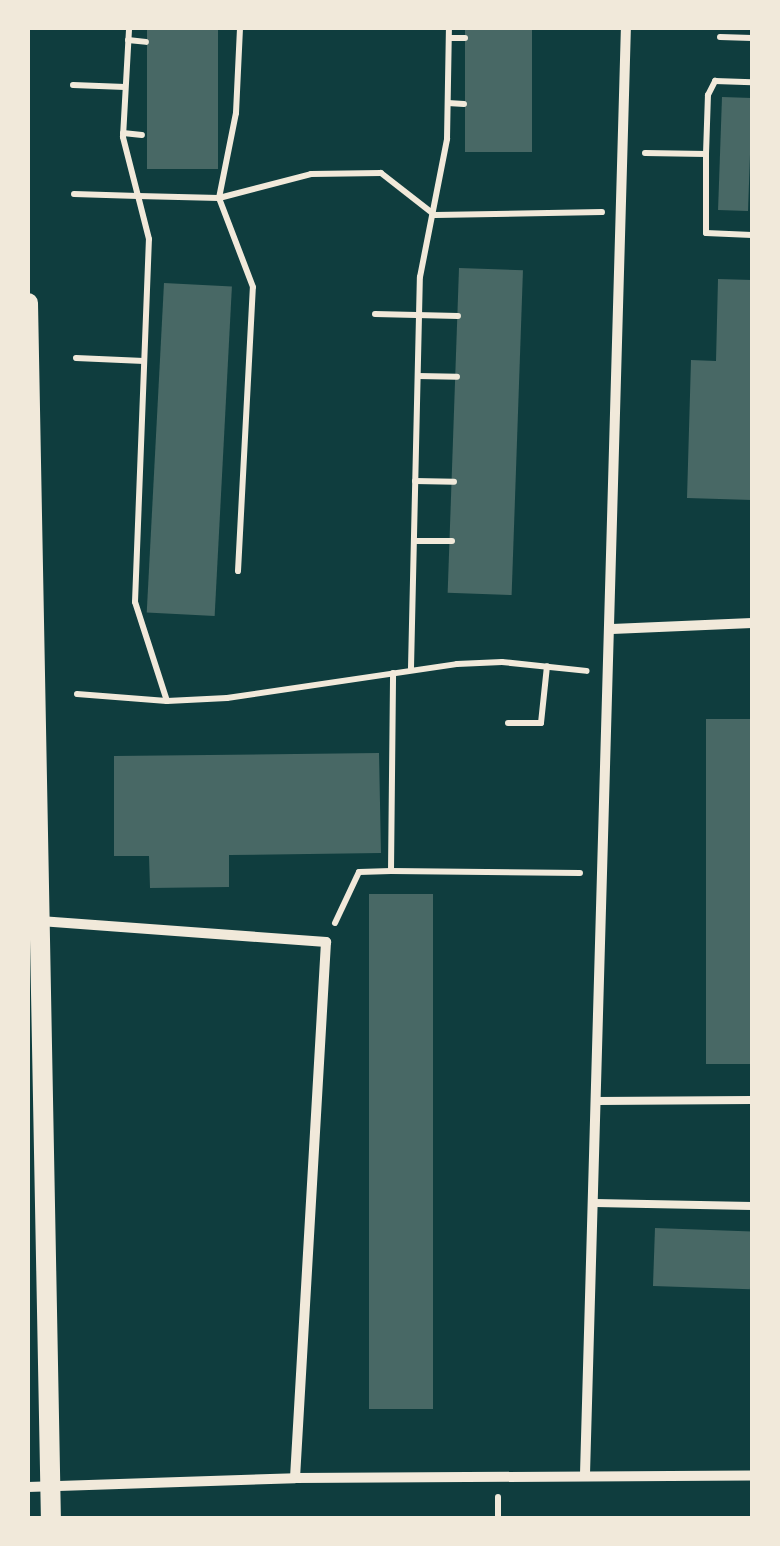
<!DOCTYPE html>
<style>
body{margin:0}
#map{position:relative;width:780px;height:1546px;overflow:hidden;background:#0f3d3e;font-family:"Noto Serif",serif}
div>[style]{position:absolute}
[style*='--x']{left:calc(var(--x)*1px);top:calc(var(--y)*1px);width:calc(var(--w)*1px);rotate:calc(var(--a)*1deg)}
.building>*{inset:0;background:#486865;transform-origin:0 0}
.path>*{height:6px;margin:-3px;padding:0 3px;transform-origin:3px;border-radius:3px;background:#f1e9da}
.service>*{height:8px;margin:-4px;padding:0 4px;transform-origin:4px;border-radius:4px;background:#f1e9da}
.minor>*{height:10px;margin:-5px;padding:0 5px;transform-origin:5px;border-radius:5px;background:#f1e9da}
.secondary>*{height:20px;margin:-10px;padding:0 10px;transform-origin:10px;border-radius:10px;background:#f1e9da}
span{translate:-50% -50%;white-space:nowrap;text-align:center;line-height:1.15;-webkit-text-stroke:8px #f1e9da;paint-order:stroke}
.frame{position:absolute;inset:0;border:30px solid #f1e9da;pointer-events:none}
</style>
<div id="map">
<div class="building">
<div style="left:147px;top:28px;width:71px;height:141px"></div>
<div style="left:465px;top:28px;width:67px;height:124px"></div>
<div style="left:722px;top:97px;width:30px;height:113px;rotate:2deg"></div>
<div style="left:459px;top:268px;width:64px;height:325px;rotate:2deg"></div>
<div style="clip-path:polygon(718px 279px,752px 280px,752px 500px,687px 498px,691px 360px,716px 361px)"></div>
<div style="left:164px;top:283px;width:68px;height:330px;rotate:3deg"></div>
<div style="left:706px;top:719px;width:46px;height:345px"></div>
<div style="clip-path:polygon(379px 753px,381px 853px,229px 855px,229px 887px,150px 888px,149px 856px,114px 856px,114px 756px)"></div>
<div style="left:369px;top:894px;width:64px;height:515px"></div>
<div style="left:655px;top:1228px;width:97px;height:58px;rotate:2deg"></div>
</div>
<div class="path">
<div style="--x:720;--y:37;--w:32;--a:2"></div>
<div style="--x:449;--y:38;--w:16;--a:0"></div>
<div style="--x:128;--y:40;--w:18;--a:6"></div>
<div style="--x:73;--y:85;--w:52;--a:2.2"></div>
<div style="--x:448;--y:103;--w:16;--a:4"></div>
<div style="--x:123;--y:133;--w:19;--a:6"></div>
<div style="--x:645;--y:153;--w:61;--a:0.9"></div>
<div style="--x:706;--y:154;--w:59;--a:-88.1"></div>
<div style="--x:708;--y:95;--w:16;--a:-63"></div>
<div style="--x:715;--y:81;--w:37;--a:2"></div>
<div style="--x:706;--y:154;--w:79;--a:90"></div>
<div style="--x:706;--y:233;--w:46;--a:2.5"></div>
<div style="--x:74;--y:194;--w:64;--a:1.8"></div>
<div style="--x:138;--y:196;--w:61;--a:-104.3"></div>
<div style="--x:123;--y:137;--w:109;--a:-86.8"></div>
<div style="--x:375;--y:314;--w:83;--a:1.4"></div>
<div style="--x:76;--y:358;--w:68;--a:2.5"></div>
<div style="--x:418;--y:376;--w:39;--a:1"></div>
<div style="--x:415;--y:481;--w:39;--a:1"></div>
<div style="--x:414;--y:541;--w:38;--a:0"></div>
<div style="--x:238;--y:571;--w:284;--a:-87"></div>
<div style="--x:253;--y:287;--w:95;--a:-110.9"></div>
<div style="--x:219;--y:198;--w:87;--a:-78.7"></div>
<div style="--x:236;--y:113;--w:85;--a:-87.3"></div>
<div style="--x:411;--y:668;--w:391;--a:-88.7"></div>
<div style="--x:420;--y:277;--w:141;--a:-78.9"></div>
<div style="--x:447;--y:139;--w:111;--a:-89"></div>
<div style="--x:77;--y:694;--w:90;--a:4.4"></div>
<div style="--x:167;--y:701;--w:60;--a:-2.9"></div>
<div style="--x:227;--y:698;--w:232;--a:-8.4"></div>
<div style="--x:457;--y:664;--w:45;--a:-2.5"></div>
<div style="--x:502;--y:662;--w:85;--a:6"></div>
<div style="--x:167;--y:701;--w:104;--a:-107.9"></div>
<div style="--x:135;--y:602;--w:363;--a:-87.8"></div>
<div style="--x:149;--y:239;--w:44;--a:-104.3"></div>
<div style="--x:138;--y:196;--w:81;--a:1.4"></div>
<div style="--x:219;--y:198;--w:95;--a:-14.6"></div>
<div style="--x:311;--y:174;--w:70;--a:-0.8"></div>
<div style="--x:381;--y:173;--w:68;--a:37.9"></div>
<div style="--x:435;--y:215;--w:167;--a:-1"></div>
<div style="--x:508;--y:723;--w:33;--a:0"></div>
<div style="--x:541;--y:723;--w:57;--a:-84"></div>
<div style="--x:391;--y:871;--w:189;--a:0.6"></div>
<div style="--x:335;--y:923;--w:56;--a:-64.8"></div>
<div style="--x:359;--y:872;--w:32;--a:-2"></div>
<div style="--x:391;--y:871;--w:198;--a:-89.4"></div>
<div style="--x:498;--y:1518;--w:21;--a:-90"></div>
</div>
<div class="service">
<div style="--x:597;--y:1101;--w:155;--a:-0.4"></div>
<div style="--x:595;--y:1203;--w:157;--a:1.1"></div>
</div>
<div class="minor">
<div style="--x:612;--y:629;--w:140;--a:-2.5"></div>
<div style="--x:40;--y:921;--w:287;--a:4.2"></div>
<div style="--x:326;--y:942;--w:537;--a:93.31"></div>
<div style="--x:585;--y:1474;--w:1447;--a:-88.38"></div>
<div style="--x:28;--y:1487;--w:267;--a:-1.9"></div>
<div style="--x:295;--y:1478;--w:457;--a:-0.3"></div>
</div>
<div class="secondary">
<div style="--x:28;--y:303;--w:1215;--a:88.92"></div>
</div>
<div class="frame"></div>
</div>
